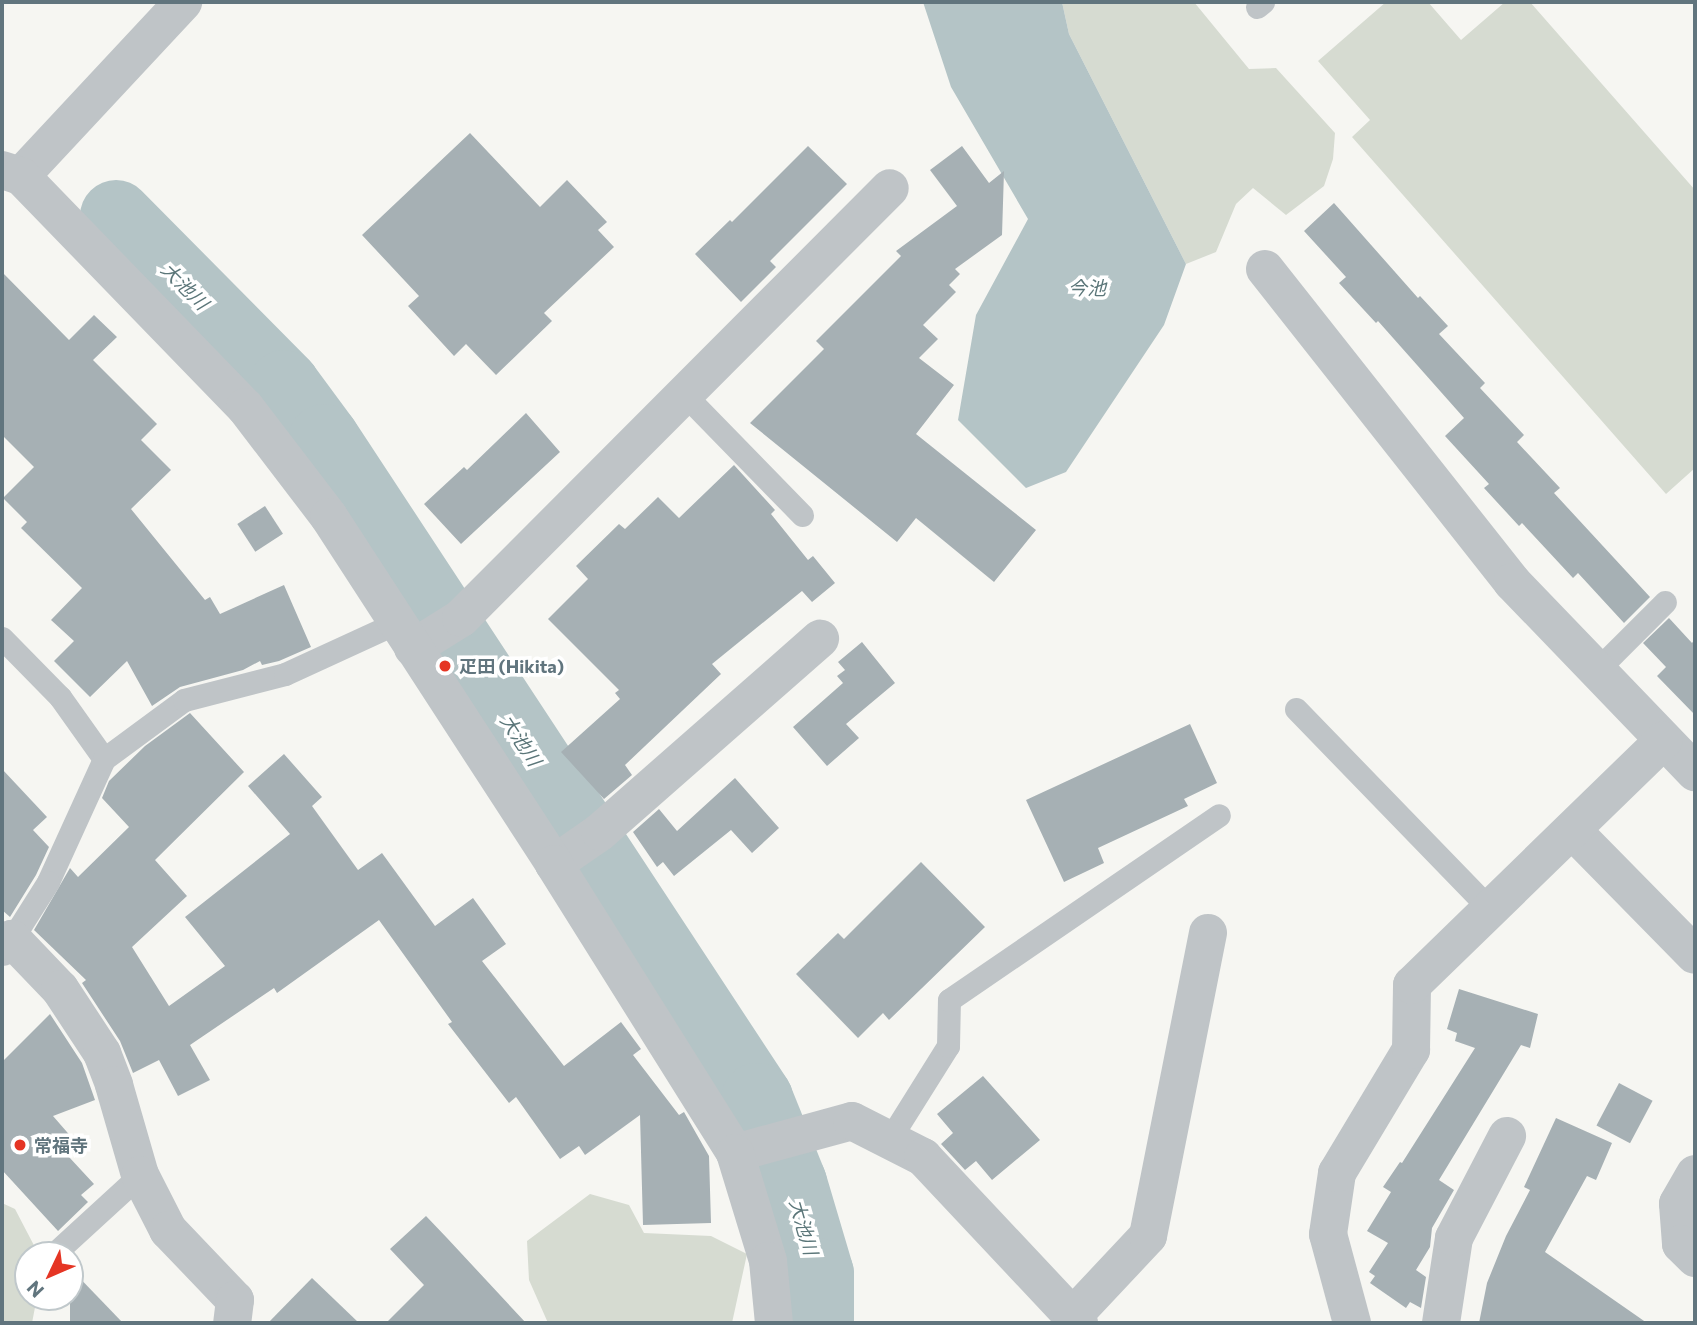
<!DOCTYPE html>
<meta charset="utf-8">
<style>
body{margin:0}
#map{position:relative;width:1697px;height:1325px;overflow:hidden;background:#f6f6f2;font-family:Commissioner,"Noto Sans JP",sans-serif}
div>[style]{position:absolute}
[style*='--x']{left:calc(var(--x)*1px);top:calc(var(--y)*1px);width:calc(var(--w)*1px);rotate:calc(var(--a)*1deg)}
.green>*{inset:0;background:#d6dbd1}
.water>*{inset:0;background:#b4c4c6}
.river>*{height:72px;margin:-36px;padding:0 36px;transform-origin:36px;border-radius:36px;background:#b4c4c6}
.building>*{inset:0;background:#a6b0b4;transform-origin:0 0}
.service>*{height:23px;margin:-11.5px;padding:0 11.5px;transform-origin:11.5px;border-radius:11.5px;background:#bfc4c7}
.minor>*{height:38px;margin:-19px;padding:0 19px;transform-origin:19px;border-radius:19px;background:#bfc4c7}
.tertiary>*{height:38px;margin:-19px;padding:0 19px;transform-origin:19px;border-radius:19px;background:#bfc4c7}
.dots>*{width:19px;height:19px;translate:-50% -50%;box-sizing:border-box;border:4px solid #fff;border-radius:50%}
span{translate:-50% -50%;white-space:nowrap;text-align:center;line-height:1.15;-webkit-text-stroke:7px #fff;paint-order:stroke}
.poi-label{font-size:18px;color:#61757e;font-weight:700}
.left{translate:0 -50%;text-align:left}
.water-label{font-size:19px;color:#5b7679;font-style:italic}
.frame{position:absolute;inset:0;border:4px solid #61757e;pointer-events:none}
.north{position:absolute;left:14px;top:1241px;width:70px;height:70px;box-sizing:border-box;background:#fff;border:2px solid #c0c8cb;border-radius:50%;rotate:226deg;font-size:19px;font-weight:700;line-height:28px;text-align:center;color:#61757e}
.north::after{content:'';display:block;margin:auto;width:24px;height:32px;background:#e53524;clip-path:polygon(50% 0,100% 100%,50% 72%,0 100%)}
</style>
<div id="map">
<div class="green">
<div style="clip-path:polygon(1062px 2px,1194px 2px,1249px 69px,1276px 68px,1335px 133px,1333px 159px,1324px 186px,1286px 215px,1253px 188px,1236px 204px,1216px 252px,1186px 264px,1069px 34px)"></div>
<div style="clip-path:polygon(1386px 2px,1428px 2px,1461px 40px,1505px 2px,1530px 2px,1695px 190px,1695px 468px,1666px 494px,1352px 137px,1370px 120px,1318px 61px)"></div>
<div style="clip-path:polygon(590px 1194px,629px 1205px,644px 1233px,711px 1236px,747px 1254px,732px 1323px,548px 1323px,529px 1280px,527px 1241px)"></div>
<div style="clip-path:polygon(2px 1203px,15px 1209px,39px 1255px,28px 1255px,28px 1297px,37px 1297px,32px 1323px,2px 1323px)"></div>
</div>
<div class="water">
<div style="clip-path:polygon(923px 2px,1062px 2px,1069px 34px,1186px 264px,1164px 325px,1066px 472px,1026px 488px,958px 420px,976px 315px,1028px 219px,951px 87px)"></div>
</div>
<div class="river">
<div style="--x:116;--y:216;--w:239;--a:45.3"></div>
<div style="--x:284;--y:386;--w:67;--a:53.5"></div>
<div style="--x:324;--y:440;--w:789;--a:56.69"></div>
<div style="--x:757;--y:1099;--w:91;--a:68"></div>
<div style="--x:791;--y:1183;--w:95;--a:73.5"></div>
<div style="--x:818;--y:1274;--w:49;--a:90"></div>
</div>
<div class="building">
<div style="clip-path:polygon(470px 133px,540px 207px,567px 180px,607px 222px,598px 230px,614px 247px,544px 313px,552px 321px,496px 375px,466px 344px,454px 356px,408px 306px,419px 296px,362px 235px)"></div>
<div style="clip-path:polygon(808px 146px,847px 184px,770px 261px,776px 267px,741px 302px,695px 254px,730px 220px,732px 222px)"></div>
<div style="clip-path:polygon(962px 146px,989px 183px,1004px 171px,1002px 235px,955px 269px,960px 274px,949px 285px,956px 292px,923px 325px,938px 339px,919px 358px,954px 385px,916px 434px,1036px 530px,994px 582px,916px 518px,897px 542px,750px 423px,824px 349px,816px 341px,901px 256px,896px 251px,957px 206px,930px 170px)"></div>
<div style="clip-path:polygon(1334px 203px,1418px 298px,1420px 296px,1448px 326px,1439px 334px,1485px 383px,1480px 388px,1524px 435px,1517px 442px,1560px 488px,1554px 493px,1650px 597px,1624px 623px,1578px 573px,1573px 578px,1522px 523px,1519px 526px,1484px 488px,1489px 484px,1445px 436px,1464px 418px,1378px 321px,1376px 323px,1339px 283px,1346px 277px,1304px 231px)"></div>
<div style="clip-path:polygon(2px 272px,69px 340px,94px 315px,117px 337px,93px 360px,157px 424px,141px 440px,171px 470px,131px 509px,205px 600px,210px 597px,220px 614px,284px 585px,311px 647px,279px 661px,262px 665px,260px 661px,243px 670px,180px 687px,152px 706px,127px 661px,90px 697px,54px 661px,74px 641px,51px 620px,82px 588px,21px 528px,27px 522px,3px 498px,34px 467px,2px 435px)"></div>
<div style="clip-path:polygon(526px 413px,560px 452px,461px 544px,424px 504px,464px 467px,467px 470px)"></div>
<div style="clip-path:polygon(734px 465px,775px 510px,771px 514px,808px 560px,813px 556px,835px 583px,812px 602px,802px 591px,712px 664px,721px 674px,625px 765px,632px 775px,604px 799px,561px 752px,620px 699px,615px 693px,619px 690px,548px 619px,588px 579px,576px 566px,619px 524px,625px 529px,658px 497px,679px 518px)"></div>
<div style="left:265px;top:506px;width:33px;height:33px;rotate:57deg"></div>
<div style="clip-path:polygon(1669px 618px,1692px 643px,1695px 639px,1695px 715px,1657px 676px,1666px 667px,1643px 643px)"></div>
<div style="clip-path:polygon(862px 642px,895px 683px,846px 724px,859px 738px,827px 766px,793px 727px,843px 683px,837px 676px,845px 670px,838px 662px)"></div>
<div style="clip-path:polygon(190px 713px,244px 772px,155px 860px,187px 896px,132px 947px,169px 1006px,225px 966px,185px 917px,290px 834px,248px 786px,284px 754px,322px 797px,312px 806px,358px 870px,382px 853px,435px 926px,473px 898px,506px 944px,482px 961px,564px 1066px,621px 1022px,641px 1049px,633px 1055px,679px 1115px,684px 1112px,709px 1156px,711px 1223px,643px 1225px,640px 1115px,585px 1155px,579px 1146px,560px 1159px,516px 1097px,509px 1103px,448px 1024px,452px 1022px,379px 920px,277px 993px,274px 988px,190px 1045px,210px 1080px,178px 1096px,159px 1060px,133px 1073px,120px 1041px,82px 983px,86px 980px,34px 930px,70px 868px,78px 877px,129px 827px,102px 798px,109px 781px,145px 746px)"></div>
<div style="clip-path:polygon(1190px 724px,1217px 783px,1184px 799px,1188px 806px,1098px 848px,1104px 863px,1064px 882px,1026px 800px)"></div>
<div style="clip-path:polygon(2px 769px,47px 817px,33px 830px,49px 847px,36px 875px,10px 917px,2px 910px)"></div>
<div style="clip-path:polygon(735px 778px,779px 828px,752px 853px,731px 830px,674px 876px,663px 862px,657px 867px,633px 832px,659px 809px,677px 831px)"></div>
<div style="clip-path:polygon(921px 862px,985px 927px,889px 1020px,883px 1013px,858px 1038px,796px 974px,838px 933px,844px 939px)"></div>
<div style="clip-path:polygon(1459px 989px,1538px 1014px,1530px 1048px,1521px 1045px,1439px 1180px,1454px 1190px,1432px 1228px,1430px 1247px,1416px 1270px,1426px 1277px,1421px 1308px,1410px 1302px,1406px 1308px,1370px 1283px,1375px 1276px,1369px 1272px,1388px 1243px,1367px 1231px,1391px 1192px,1383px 1187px,1400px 1162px,1402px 1163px,1475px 1048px,1455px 1041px,1457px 1033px,1447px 1029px)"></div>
<div style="clip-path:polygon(50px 1014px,82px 1063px,95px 1100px,53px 1116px,80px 1147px,69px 1157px,94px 1184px,81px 1195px,88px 1202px,58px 1231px,2px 1170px,2px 1062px)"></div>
<div style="clip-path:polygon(983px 1076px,1040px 1140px,992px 1180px,976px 1161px,965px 1170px,941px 1144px,953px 1133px,937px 1114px)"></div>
<div style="left:1619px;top:1083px;width:38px;height:48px;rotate:28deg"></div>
<div style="clip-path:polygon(1556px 1118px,1612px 1143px,1596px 1180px,1587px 1176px,1545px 1252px,1647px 1323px,1479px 1323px,1487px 1283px,1506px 1236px,1530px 1190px,1524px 1187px)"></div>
<div style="clip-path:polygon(426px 1216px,447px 1238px,526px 1323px,386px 1323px,424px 1285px,390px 1249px)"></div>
<div style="clip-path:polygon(70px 1268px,123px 1323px,70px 1323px)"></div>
<div style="clip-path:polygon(312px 1278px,359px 1323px,268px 1323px)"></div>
</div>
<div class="service">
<div style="--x:1257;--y:7;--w:8;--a:-40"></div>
<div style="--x:684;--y:394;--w:169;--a:45.7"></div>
<div style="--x:2;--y:638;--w:83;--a:45.5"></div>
<div style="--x:60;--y:697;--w:76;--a:54.6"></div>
<div style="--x:104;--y:759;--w:135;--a:114.5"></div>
<div style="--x:48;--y:882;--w:67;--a:122.3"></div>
<div style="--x:1597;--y:670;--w:96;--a:-45"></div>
<div style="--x:1296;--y:709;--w:279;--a:45.9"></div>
<div style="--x:104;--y:759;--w:99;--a:-36.4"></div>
<div style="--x:184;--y:700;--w:104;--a:-14.4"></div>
<div style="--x:285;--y:674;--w:124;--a:-24.7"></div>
<div style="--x:889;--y:1140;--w:111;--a:-57.9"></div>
<div style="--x:948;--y:1046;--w:46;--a:-88.8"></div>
<div style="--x:949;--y:1000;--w:327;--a:-34.4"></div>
<div style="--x:56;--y:1252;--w:114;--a:-42.5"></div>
</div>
<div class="minor">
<div style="--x:21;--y:176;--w:238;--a:-47"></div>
<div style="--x:1265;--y:269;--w:399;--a:51.7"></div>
<div style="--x:1512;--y:582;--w:264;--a:46.1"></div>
<div style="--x:413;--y:648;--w:57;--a:-32"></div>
<div style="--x:461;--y:618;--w:607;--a:-45.07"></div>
<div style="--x:1572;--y:830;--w:175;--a:45.5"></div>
<div style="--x:554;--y:864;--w:56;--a:-34.8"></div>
<div style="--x:600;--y:832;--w:293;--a:-41.3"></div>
<div style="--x:2;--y:947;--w:13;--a:-39"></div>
<div style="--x:12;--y:939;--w:69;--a:46.2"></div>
<div style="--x:60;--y:989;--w:77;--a:56.7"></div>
<div style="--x:102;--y:1053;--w:34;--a:69"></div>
<div style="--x:114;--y:1085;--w:94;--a:73.9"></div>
<div style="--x:140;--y:1175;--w:62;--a:63"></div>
<div style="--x:168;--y:1230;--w:97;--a:46.3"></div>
<div style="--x:235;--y:1300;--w:23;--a:97"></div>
<div style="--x:735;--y:1153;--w:121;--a:-15.3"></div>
<div style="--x:852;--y:1121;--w:80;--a:26.9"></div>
<div style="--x:923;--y:1157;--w:228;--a:46.8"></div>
<div style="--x:1695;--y:1174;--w:34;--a:120"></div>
<div style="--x:1678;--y:1204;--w:40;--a:85.7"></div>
<div style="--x:1681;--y:1244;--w:20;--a:45"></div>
<div style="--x:1072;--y:1317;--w:111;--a:-46.8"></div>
<div style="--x:1148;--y:1236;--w:309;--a:-78.8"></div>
<div style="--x:1352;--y:1323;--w:92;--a:-105.1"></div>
<div style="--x:1328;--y:1234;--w:62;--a:-81.6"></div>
<div style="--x:1337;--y:1173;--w:144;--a:-59"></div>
<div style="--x:1411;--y:1050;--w:65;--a:-89.1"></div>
<div style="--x:1412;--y:985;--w:351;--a:-44.2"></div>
<div style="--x:1441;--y:1323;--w:86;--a:-81.3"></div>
<div style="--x:1454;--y:1238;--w:115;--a:-62.5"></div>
</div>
<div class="tertiary">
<div style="--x:2;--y:170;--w:20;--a:18"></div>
<div style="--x:21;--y:176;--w:322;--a:45.9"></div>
<div style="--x:245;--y:407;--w:138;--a:52.6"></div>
<div style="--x:329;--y:517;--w:414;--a:57"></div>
<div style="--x:554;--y:864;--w:341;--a:57.9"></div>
<div style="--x:735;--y:1153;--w:113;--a:73"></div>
<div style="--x:768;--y:1261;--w:62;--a:84.5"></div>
</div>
<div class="dots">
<div style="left:445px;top:666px;background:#e53524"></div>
<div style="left:20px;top:1145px;background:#e53524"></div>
</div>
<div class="poi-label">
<span class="left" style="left:459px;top:666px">疋田 (Hikita)</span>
<span class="left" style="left:34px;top:1145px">常福寺</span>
</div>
<div class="water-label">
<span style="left:185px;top:286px;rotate:45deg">大池川</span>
<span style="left:1087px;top:288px">今池</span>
<span style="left:521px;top:740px;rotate:57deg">大池川</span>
<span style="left:804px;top:1227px;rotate:74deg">大池川</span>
</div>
<div class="frame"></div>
<div class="north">N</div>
</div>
